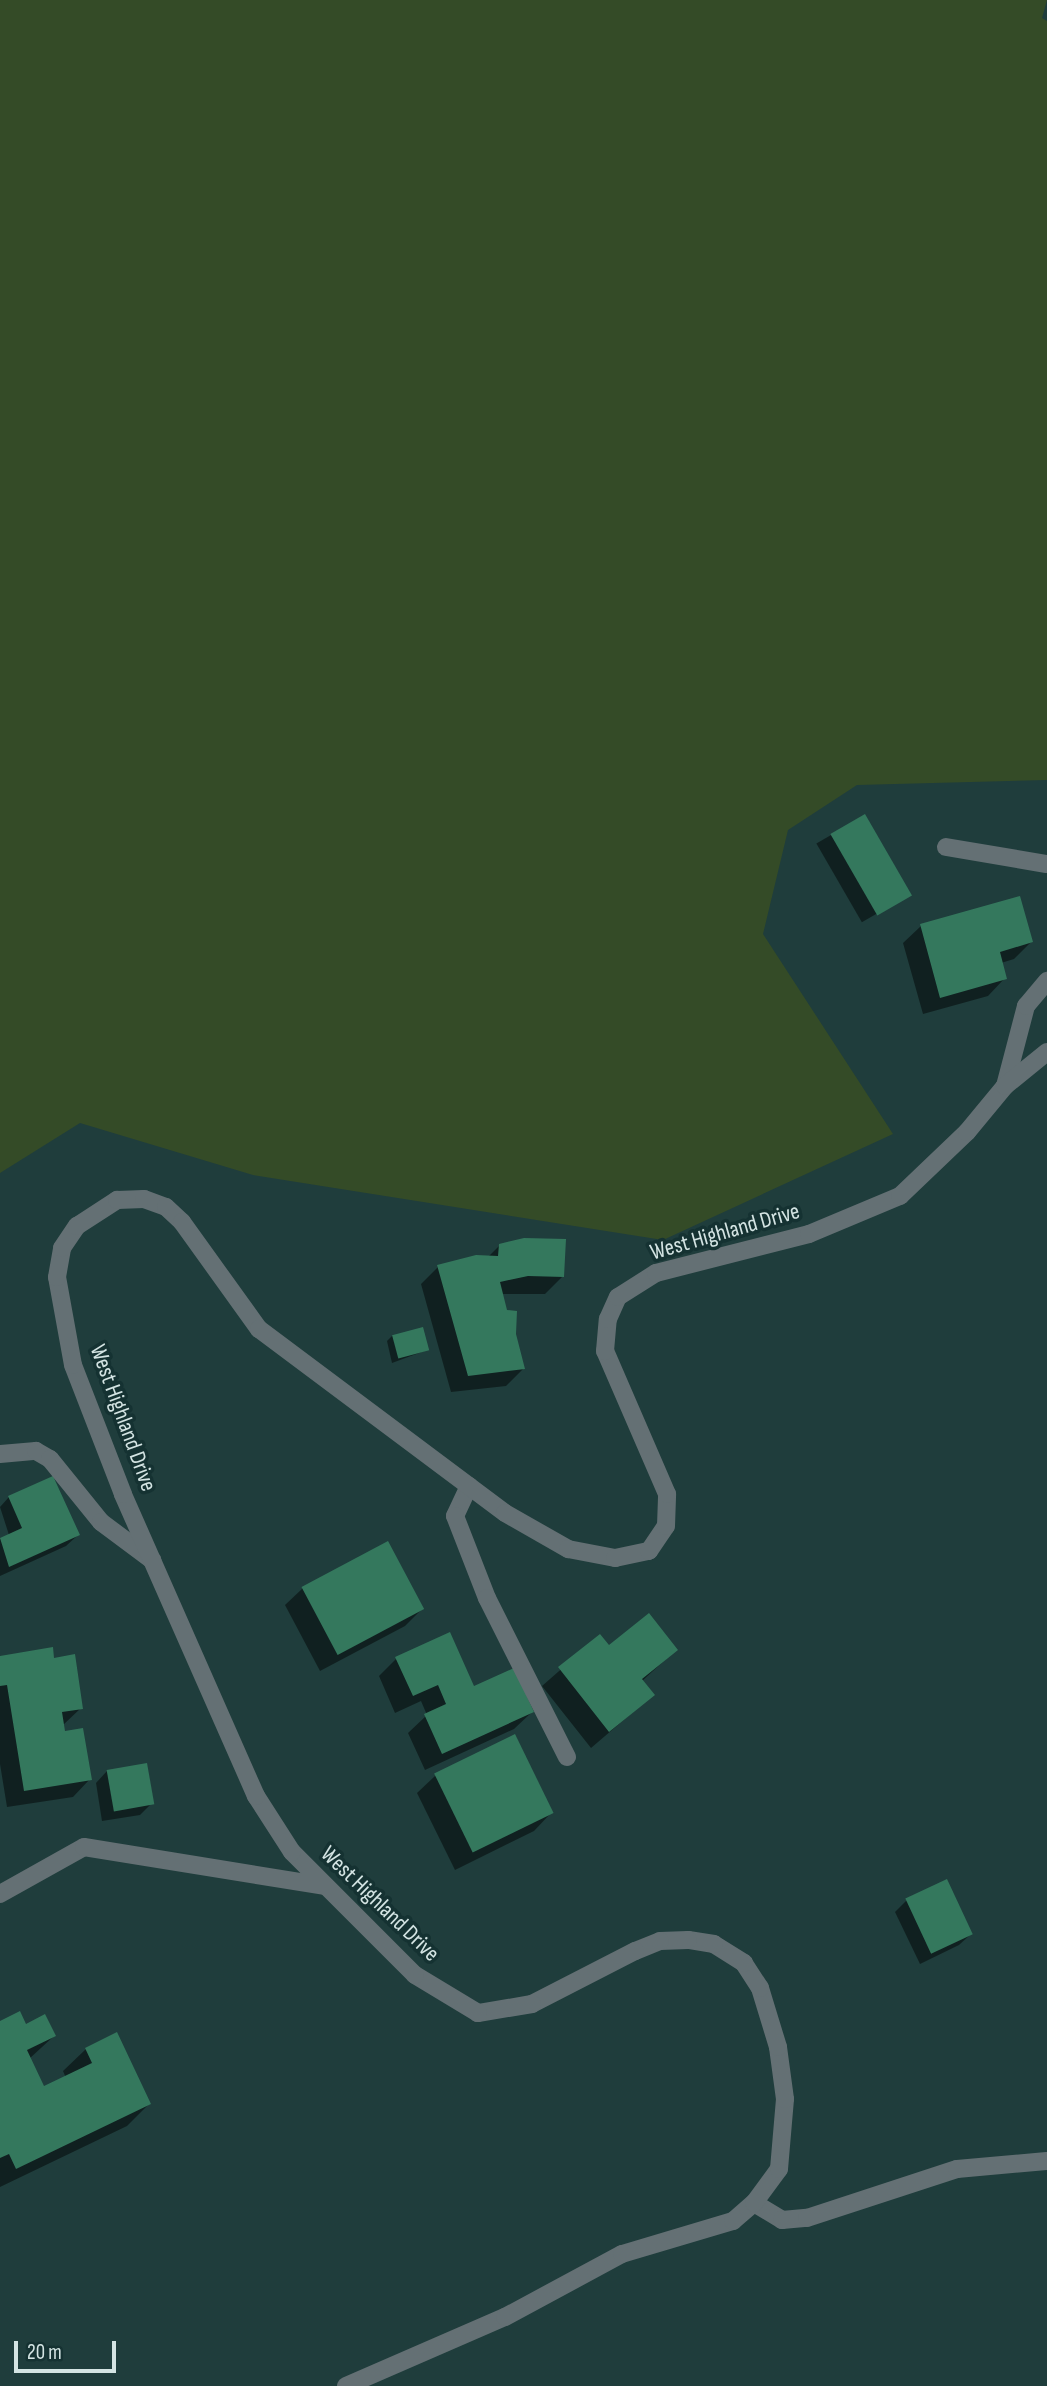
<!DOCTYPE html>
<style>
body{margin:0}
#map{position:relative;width:1047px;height:2386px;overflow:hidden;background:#1f3d3c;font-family:"Sofia Sans Condensed",sans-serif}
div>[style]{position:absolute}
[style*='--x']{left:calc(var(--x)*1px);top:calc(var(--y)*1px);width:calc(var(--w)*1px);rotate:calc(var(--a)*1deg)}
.green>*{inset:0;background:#344b27}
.shadow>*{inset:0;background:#0007;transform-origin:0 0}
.building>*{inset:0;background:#34785d;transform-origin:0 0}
.minor>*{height:18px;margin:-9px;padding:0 9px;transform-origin:9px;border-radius:9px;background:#647074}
span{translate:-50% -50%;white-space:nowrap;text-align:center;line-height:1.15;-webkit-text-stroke:7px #153232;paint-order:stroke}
.street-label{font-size:23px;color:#d4e4e3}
.scale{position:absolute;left:14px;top:2341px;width:102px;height:32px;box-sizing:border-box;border:4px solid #d4e4e3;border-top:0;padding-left:9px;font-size:21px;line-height:24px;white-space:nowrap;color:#d4e4e3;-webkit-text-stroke:5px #153232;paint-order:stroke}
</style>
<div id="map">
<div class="green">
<div style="clip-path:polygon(0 0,1047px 0,1042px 18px,1047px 21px,1047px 780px,857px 785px,788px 830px,763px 934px,893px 1134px,663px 1240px,253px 1175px,80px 1123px,0 1173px)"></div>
</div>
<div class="shadow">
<div style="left:864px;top:816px;width:91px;height:55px;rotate:60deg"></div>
<div style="clip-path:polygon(921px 926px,1031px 942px,1014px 959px,1001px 963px,1005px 978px,988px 996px,923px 1014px,903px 943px)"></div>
<div style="clip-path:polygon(500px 1245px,563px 1276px,545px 1294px,501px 1294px,523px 1369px,506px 1386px,451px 1392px,421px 1284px,438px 1267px,488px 1257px)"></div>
<div style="clip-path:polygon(392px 1336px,427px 1350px,392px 1363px,387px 1341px)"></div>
<div style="clip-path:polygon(9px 1497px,78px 1535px,66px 1546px,0 1576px,0 1539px,9px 1535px,0 1507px)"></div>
<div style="clip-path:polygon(303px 1588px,422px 1609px,405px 1626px,320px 1671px,285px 1605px)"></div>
<div style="clip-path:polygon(599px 1636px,609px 1648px,676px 1650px,642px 1681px,653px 1695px,591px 1748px,542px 1686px)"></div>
<div style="clip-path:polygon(0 1658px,53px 1660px,81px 1708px,62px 1726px,90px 1779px,73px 1797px,7px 1807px,0 1764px)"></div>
<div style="clip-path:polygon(396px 1659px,474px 1689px,532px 1712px,514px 1729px,425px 1770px,408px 1733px,427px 1715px,421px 1701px,395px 1713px,379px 1676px)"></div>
<div style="clip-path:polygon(514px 1737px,551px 1813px,534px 1831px,455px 1870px,417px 1793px,435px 1776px)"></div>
<div style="clip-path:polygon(107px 1771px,152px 1803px,140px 1815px,102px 1821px,96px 1783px)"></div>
<div style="clip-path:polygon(907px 1900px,971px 1934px,959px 1945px,920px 1964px,895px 1912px)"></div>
<div style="clip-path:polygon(0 2023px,54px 2036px,29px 2059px,43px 2089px,66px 2078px,63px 2071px,86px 2049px,149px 2104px,127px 2126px,0 2187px)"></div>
</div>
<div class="building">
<div style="left:865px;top:814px;width:94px;height:40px;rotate:60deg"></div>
<div style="clip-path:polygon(1020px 896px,1033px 942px,1000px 952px,1007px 979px,940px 998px,920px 924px)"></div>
<div style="clip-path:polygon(524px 1238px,566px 1239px,564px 1277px,528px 1276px,500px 1282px,507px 1310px,517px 1311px,516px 1334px,525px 1369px,468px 1376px,437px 1265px,476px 1255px,498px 1256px,499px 1244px)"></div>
<div style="left:423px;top:1327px;width:24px;height:32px;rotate:75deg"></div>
<div style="clip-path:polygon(53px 1476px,80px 1535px,9px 1567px,0 1538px,22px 1528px,8px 1496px)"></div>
<div style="left:388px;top:1541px;width:77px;height:98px;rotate:62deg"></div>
<div style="clip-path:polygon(649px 1613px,678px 1650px,642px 1679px,655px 1695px,609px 1732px,558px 1667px,600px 1634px,609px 1645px)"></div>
<div style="clip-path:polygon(450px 1632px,474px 1686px,514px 1668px,534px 1712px,442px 1754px,424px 1714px,446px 1704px,438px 1685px,413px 1696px,395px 1657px)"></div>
<div style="clip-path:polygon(53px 1647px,54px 1658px,75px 1654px,83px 1709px,62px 1712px,65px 1731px,83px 1728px,92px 1780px,24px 1791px,7px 1685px,0 1686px,0 1656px)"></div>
<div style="left:515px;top:1734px;width:88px;height:90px;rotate:64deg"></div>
<div style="left:147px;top:1763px;width:42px;height:41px;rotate:80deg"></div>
<div style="left:947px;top:1879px;width:61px;height:46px;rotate:65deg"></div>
<div style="clip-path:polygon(20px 2011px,26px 2024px,45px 2014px,56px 2036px,27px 2050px,44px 2086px,92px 2063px,85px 2048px,117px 2032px,151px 2104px,16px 2169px,9px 2154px,0 2158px,0 2021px)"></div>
</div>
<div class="minor">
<div style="--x:946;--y:847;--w:102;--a:9.6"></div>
<div style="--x:1005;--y:1086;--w:83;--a:-75.3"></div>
<div style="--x:1026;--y:1006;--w:33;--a:-50"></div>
<div style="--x:0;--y:1454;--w:36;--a:-5"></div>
<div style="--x:36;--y:1451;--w:16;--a:30"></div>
<div style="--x:50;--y:1459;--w:81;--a:51"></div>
<div style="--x:101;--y:1522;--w:64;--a:36.7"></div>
<div style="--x:469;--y:1486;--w:33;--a:115"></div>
<div style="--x:455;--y:1516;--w:88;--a:68.7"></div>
<div style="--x:487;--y:1598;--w:178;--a:63.3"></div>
<div style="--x:0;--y:1894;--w:96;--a:-29.2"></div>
<div style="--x:84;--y:1847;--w:245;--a:9.2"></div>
<div style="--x:754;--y:2203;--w:33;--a:31"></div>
<div style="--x:782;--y:2220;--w:25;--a:-5"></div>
<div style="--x:807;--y:2218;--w:158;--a:-18.1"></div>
<div style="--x:957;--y:2169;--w:90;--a:-5.1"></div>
<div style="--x:346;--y:2386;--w:173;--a:-23.5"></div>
<div style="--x:505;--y:2317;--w:133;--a:-28.3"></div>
<div style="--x:622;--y:2254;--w:116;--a:-16.6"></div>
<div style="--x:733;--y:2221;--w:28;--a:-41"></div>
<div style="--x:754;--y:2203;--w:42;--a:-53.7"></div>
<div style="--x:779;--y:2169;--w:70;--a:-85.1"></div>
<div style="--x:785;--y:2099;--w:52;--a:-97.7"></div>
<div style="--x:778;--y:2047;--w:62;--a:-107"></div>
<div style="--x:760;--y:1988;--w:30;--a:-123"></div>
<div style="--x:744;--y:1963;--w:36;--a:-148"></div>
<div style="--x:714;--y:1944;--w:26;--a:-171"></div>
<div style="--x:688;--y:1940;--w:28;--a:178"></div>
<div style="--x:660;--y:1941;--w:27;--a:158"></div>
<div style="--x:635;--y:1951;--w:116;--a:152.8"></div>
<div style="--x:532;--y:2004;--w:55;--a:170.5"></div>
<div style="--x:478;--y:2013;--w:74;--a:-148.9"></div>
<div style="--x:415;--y:1975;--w:174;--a:-135"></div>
<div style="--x:292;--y:1852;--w:67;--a:-122.7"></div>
<div style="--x:256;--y:1796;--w:330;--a:-113.8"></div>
<div style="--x:123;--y:1494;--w:138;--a:-111.2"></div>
<div style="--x:73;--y:1365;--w:89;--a:-100.3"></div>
<div style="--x:57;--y:1277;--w:29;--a:-80"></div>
<div style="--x:62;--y:1248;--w:27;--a:-56"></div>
<div style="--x:77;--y:1226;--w:48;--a:-33"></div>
<div style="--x:117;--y:1200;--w:27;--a:-2"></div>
<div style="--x:144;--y:1199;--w:23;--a:20"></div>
<div style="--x:166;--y:1207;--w:22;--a:43"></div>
<div style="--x:182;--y:1222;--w:132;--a:54.3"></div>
<div style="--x:259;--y:1329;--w:307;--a:36.8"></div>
<div style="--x:505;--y:1513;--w:73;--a:29.7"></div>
<div style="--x:568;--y:1549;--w:48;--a:10.8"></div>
<div style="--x:615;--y:1558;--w:35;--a:-12"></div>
<div style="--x:649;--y:1551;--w:30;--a:-56"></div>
<div style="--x:666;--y:1526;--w:32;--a:-88"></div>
<div style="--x:667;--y:1494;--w:156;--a:-113.4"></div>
<div style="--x:605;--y:1351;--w:32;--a:-85"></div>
<div style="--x:608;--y:1319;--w:24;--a:-66"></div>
<div style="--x:618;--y:1297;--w:45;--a:-32.3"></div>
<div style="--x:656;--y:1273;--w:158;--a:-14.3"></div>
<div style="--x:809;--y:1234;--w:99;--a:-22.7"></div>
<div style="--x:900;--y:1196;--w:93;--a:-43.7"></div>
<div style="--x:967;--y:1132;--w:60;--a:-50.4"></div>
<div style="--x:1005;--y:1086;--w:54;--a:-39"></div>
</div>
<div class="street-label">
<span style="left:725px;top:1232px;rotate:-16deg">West Highland Drive</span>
<span style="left:123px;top:1418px;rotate:70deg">West Highland Drive</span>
<span style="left:380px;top:1904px;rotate:44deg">West Highland Drive</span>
</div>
<div class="scale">20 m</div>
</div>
